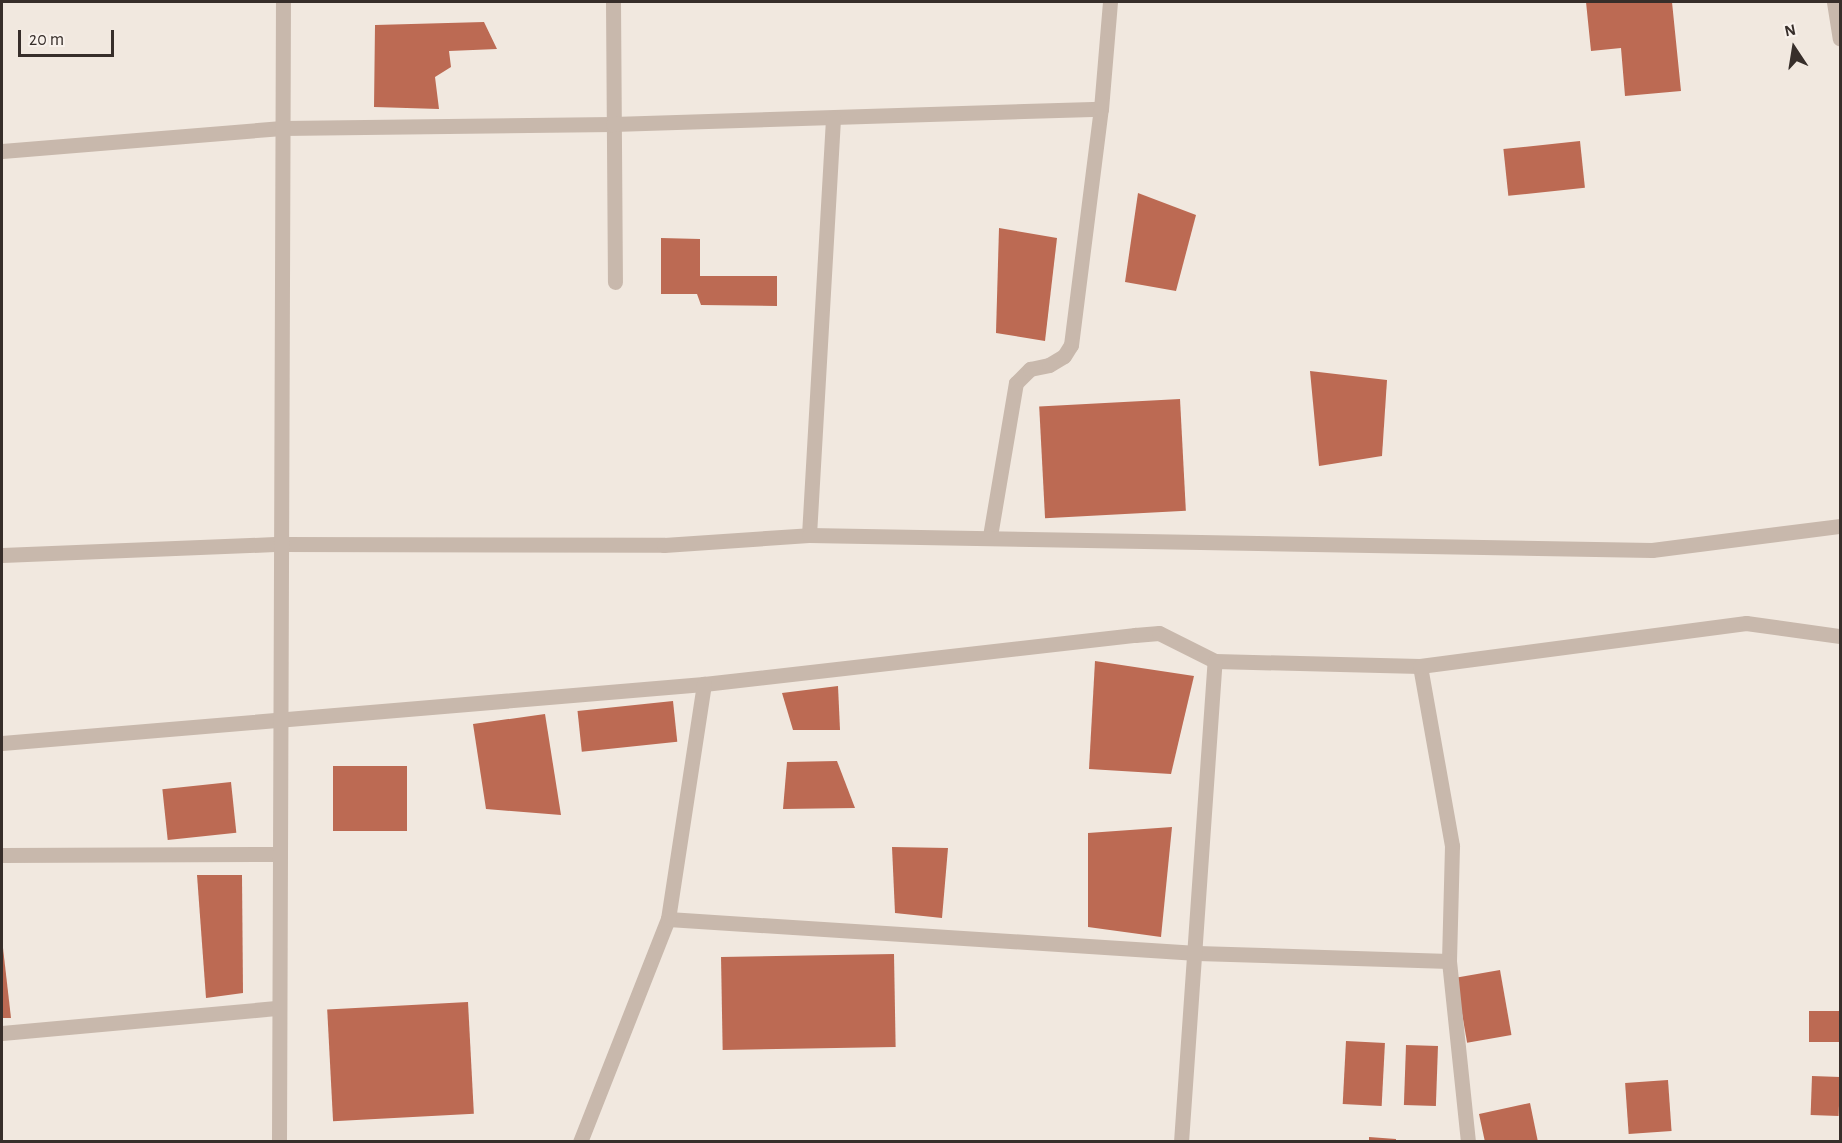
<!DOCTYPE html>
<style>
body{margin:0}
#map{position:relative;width:1842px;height:1143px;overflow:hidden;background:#f1e8df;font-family:"Alegreya Sans",sans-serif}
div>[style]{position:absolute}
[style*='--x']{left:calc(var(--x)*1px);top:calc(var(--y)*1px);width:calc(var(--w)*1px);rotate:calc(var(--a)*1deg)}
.building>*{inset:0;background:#bc6a53;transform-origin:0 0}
.minor>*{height:15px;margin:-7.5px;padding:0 7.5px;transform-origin:7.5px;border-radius:7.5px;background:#c8b8ac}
span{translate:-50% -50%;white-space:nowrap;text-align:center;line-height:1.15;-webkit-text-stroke:5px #f9f2ec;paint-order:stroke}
.frame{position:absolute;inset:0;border:3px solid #372e2a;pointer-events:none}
.north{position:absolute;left:1764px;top:18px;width:60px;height:60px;-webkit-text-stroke:4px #f9f2ec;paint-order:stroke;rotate:348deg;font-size:16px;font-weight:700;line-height:24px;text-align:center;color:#372e2a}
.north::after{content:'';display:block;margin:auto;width:21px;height:27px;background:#372e2a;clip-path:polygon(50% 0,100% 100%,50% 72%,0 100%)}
.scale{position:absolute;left:18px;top:30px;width:96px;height:27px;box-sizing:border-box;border:3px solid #372e2a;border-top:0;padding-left:8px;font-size:18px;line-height:21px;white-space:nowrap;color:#372e2a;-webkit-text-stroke:4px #f9f2ec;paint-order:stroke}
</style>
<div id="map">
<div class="building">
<div style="clip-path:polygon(1586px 2px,1672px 2px,1681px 91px,1625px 96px,1621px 48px,1591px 51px)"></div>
<div style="clip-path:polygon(484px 22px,497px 49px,449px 51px,451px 67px,435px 77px,439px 109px,374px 107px,375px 25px)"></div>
<div style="left:1580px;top:141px;width:47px;height:77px;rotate:84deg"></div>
<div style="clip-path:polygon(1138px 193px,1196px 215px,1176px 291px,1125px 282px)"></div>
<div style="clip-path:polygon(999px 228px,1057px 238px,1045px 341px,996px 333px)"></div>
<div style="clip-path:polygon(661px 238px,700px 239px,700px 276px,777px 276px,777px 306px,701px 305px,697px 294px,661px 294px)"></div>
<div style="clip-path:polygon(1310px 371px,1387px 380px,1382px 456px,1319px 466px)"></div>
<div style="left:1180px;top:399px;width:112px;height:141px;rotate:87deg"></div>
<div style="clip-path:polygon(1095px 661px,1194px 676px,1171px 774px,1089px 769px)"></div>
<div style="clip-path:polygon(838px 686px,840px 730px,793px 730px,782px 693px)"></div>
<div style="left:673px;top:701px;width:41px;height:96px;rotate:84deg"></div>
<div style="clip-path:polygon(545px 714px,561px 815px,486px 809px,473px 724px)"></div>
<div style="clip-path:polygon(837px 761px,855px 808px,783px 809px,787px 762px)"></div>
<div style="left:333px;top:766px;width:74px;height:65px"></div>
<div style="left:231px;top:782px;width:51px;height:69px;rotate:84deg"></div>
<div style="clip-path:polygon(1172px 827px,1161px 937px,1088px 927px,1088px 833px)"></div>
<div style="clip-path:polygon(892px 847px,948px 848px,942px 918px,895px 913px)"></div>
<div style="clip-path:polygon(197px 875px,242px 875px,243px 993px,206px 998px)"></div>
<div style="clip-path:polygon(2px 948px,3px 948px,11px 1018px,2px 1018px)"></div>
<div style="left:894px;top:954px;width:93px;height:173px;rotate:89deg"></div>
<div style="left:1500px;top:970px;width:66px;height:45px;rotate:80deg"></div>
<div style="left:468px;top:1002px;width:112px;height:141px;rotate:87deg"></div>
<div style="left:1840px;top:1011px;width:31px;height:31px;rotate:90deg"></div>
<div style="left:1346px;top:1041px;width:39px;height:63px;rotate:3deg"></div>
<div style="left:1406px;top:1045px;width:32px;height:60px;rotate:2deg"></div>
<div style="left:1812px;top:1076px;width:28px;height:39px;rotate:2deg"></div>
<div style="left:1668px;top:1080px;width:51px;height:43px;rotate:86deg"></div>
<div style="clip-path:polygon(1530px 1103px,1538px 1142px,1485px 1142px,1479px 1114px)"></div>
<div style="clip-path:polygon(1369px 1137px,1396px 1139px,1396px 1142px,1369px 1142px)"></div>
</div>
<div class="minor">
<div style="--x:613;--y:2;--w:280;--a:89.6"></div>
<div style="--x:1834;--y:2;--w:37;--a:81"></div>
<div style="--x:2;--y:151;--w:281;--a:-4.7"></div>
<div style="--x:282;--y:128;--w:331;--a:-0.7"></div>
<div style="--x:613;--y:124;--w:488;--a:-1.8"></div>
<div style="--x:809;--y:535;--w:418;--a:-86.7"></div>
<div style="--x:990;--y:536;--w:155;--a:-80.4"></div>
<div style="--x:1016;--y:383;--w:20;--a:-45"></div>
<div style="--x:1030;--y:369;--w:19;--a:-12"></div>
<div style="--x:1049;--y:365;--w:17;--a:-31"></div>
<div style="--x:1064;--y:356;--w:13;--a:-58"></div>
<div style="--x:1071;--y:345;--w:238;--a:-82.8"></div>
<div style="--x:1101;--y:109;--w:107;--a:-85.2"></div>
<div style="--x:2;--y:555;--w:278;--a:-2.3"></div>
<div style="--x:280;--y:544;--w:384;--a:0.1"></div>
<div style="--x:664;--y:545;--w:145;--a:-3.9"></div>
<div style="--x:809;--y:535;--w:843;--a:1.02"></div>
<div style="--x:1652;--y:550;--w:190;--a:-7.3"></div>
<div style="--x:1420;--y:666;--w:183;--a:79.9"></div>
<div style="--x:1452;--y:846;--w:115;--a:91.5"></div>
<div style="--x:1449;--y:961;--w:182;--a:84"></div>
<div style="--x:2;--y:743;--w:704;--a:-4.8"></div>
<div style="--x:704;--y:684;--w:434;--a:-6.5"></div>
<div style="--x:1135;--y:635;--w:24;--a:-5"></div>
<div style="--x:1159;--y:633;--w:63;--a:26.6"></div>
<div style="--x:1215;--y:661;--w:205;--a:1.4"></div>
<div style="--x:1420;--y:666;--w:329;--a:-7.5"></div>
<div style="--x:1746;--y:623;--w:95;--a:7.9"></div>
<div style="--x:2;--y:855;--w:278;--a:-0.2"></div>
<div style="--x:668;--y:919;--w:530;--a:3.68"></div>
<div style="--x:1197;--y:953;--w:252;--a:1.8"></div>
<div style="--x:2;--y:1033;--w:278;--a:-5.2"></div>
<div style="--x:279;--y:1142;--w:1140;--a:-89.8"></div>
<div style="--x:580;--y:1142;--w:240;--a:-68.5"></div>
<div style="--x:668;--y:919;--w:238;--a:-81.3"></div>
<div style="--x:1181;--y:1142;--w:482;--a:-86"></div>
</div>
<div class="frame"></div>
<div class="north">N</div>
<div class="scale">20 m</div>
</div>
